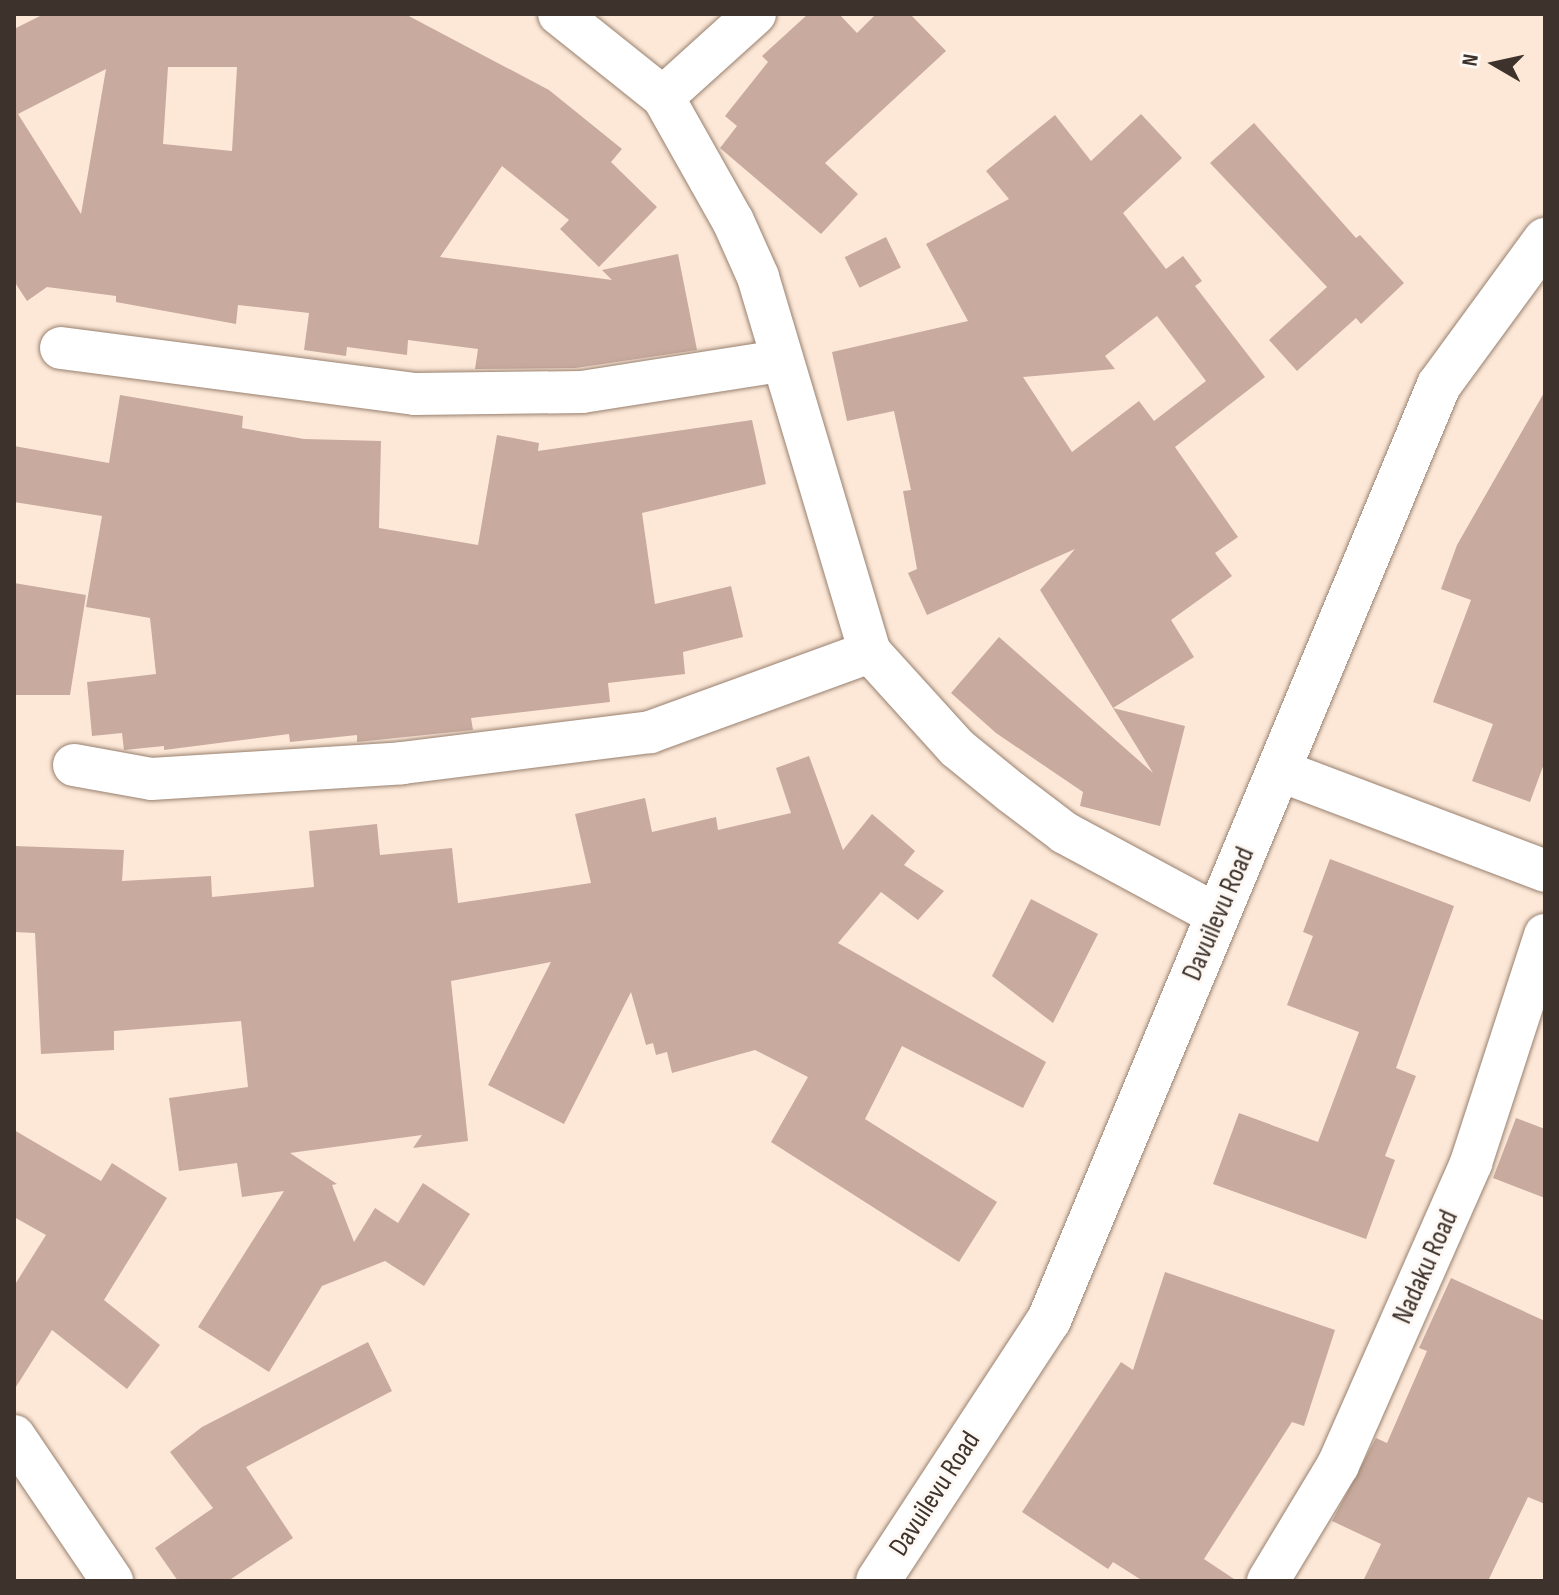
<!DOCTYPE html>
<style>
body{margin:0}
#map{position:relative;width:1559px;height:1595px;overflow:hidden;background:#fde8d8;font-family:"Sofia Sans Condensed",sans-serif}
div>[style]{position:absolute}
[style*='--x']{left:calc(var(--x)*1px);top:calc(var(--y)*1px);width:calc(var(--w)*1px);rotate:calc(var(--a)*1deg)}
.building>*{inset:0;background:#c8aa9e;transform-origin:0 0}
.roads{filter:drop-shadow(0 0 2px #98806f) drop-shadow(0 0 2px #98806f)}
.minor>*{height:42px;margin:-21px;padding:0 21px;transform-origin:21px;border-radius:21px;background:#fff}
.tertiary>*{height:44px;margin:-22px;padding:0 22px;transform-origin:22px;border-radius:22px;background:#fff}
span{translate:-50% -50%;white-space:nowrap;text-align:center;line-height:1.15;-webkit-text-stroke:6px #fef8f4;paint-order:stroke}
.street-label{font-size:28px;color:#3e332c}
.frame{position:absolute;inset:0;border:16px solid #3e332c;pointer-events:none}
.north{position:absolute;left:1455px;top:24px;width:80px;height:80px;-webkit-text-stroke:6px #fef8f4;paint-order:stroke;rotate:279deg;font-size:22px;font-weight:700;line-height:32px;text-align:center;color:#3e332c}
.north::after{content:'';display:block;margin:auto;width:28px;height:36px;background:#3e332c;clip-path:polygon(50% 0,100% 100%,50% 72%,0 100%)}
</style>
<div id="map">
<div class="building">
<div style="clip-path:polygon(evenodd,44px 14px,405px 14px,549px 90px,622px 149px,611px 162px,657px 207px,599px 267px,560px 229px,569px 220px,502px 166px,440px 257px,612px 280px,602px 270px,678px 254px,697px 350px,576px 368px,475px 369px,478px 349px,408px 340px,407px 355px,347px 347px,346px 356px,304px 350px,309px 313px,238px 305px,236px 324px,116px 302px,116px 296px,47px 287px,27px 301px,14px 281px,14px 29px,44px 14px,168px 67px,237px 67px,232px 151px,163px 144px,168px 67px,44px 14px,106px 69px,81px 214px,18px 114px,106px 69px)"></div>
<div style="clip-path:polygon(808px 14px,839px 14px,857px 33px,876px 14px,910px 14px,946px 51px,825px 163px,858px 194px,821px 234px,720px 148px,737px 126px,725px 116px,768px 62px,762px 56px)"></div>
<div style="clip-path:polygon(evenodd,1141px 114px,1182px 158px,1123px 213px,1166px 269px,1183px 256px,1202px 281px,1195px 286px,1265px 377px,1175px 447px,1238px 537px,1215px 553px,1232px 576px,1171px 620px,1194px 657px,1113px 708px,1040px 590px,1075px 549px,927px 615px,908px 573px,917px 569px,903px 491px,911px 490px,894px 411px,847px 421px,832px 352px,968px 321px,926px 244px,1009px 199px,986px 171px,1055px 115px,1091px 161px,1141px 114px,1157px 316px,1206px 381px,1154px 421px,1139px 401px,1072px 452px,1023px 377px,1115px 369px,1105px 356px,1157px 316px)"></div>
<div style="clip-path:polygon(1254px 123px,1356px 238px,1360px 235px,1404px 283px,1361px 324px,1356px 318px,1297px 371px,1269px 340px,1327px 287px,1210px 163px)"></div>
<div style="left:886px;top:237px;width:34px;height:46px;rotate:64deg"></div>
<div style="clip-path:polygon(1545px 391px,1545px 761px,1530px 802px,1472px 781px,1493px 724px,1433px 702px,1471px 600px,1441px 589px,1457px 545px)"></div>
<div style="clip-path:polygon(120px 395px,243px 416px,242px 428px,304px 439px,381px 441px,379px 528px,478px 545px,497px 435px,539px 443px,538px 451px,752px 420px,766px 484px,642px 513px,655px 604px,731px 586px,743px 637px,683px 652px,685px 674px,608px 683px,610px 702px,471px 718px,473px 730px,357px 742px,357px 735px,290px 742px,289px 734px,164px 750px,164px 746px,124px 750px,122px 733px,92px 736px,87px 682px,156px 674px,150px 618px,86px 607px,102px 516px,14px 502px,14px 446px,109px 463px)"></div>
<div style="clip-path:polygon(14px 583px,86px 595px,70px 695px,14px 695px)"></div>
<div style="clip-path:polygon(999px 637px,1153px 773px,1113px 708px,1185px 726px,1160px 826px,1080px 806px,1083px 792px,996px 733px,951px 693px)"></div>
<div style="clip-path:polygon(809px 756px,843px 850px,872px 814px,915px 851px,904px 865px,944px 891px,918px 920px,881px 892px,838px 943px,1046px 1062px,1023px 1108px,902px 1046px,865px 1119px,997px 1202px,959px 1262px,771px 1142px,808px 1077px,755px 1050px,672px 1073px,667px 1052px,656px 1055px,653px 1043px,646px 1045px,631px 992px,564px 1124px,488px 1085px,551px 962px,451px 981px,468px 1141px,413px 1148px,422px 1135px,290px 1153px,337px 1184px,332px 1185px,354px 1242px,375px 1208px,398px 1223px,423px 1183px,470px 1214px,424px 1286px,385px 1261px,322px 1286px,269px 1372px,198px 1327px,284px 1191px,242px 1197px,237px 1163px,179px 1171px,169px 1098px,248px 1087px,241px 1021px,114px 1031px,114px 1050px,41px 1054px,35px 933px,14px 932px,14px 846px,124px 850px,122px 881px,211px 876px,212px 897px,314px 887px,309px 831px,377px 824px,380px 855px,452px 848px,458px 903px,591px 883px,575px 814px,645px 798px,652px 832px,716px 817px,718px 830px,791px 813px,776px 768px)"></div>
<div style="clip-path:polygon(1330px 859px,1454px 906px,1396px 1068px,1416px 1076px,1385px 1156px,1395px 1160px,1366px 1239px,1213px 1184px,1239px 1113px,1318px 1142px,1359px 1032px,1287px 1005px,1313px 936px,1303px 932px)"></div>
<div style="clip-path:polygon(1031px 899px,1098px 934px,1053px 1023px,992px 976px)"></div>
<div style="clip-path:polygon(1516px 1118px,1545px 1129px,1545px 1198px,1493px 1178px)"></div>
<div style="clip-path:polygon(14px 1130px,101px 1181px,112px 1163px,167px 1198px,104px 1300px,160px 1345px,127px 1389px,52px 1330px,14px 1390px,14px 1286px,46px 1235px,14px 1217px)"></div>
<div style="clip-path:polygon(1165px 1272px,1335px 1330px,1304px 1426px,1292px 1422px,1204px 1559px,1237px 1581px,1143px 1581px,1113px 1562px,1108px 1569px,1022px 1512px,1121px 1362px,1133px 1370px)"></div>
<div style="clip-path:polygon(1451px 1278px,1545px 1321px,1545px 1504px,1528px 1497px,1488px 1581px,1363px 1581px,1381px 1544px,1332px 1521px,1376px 1438px,1387px 1443px,1427px 1351px,1419px 1348px)"></div>
<div style="clip-path:polygon(368px 1342px,392px 1391px,246px 1467px,293px 1538px,228px 1581px,178px 1581px,155px 1548px,213px 1508px,170px 1452px,202px 1427px)"></div>
</div>
<div class="roads">
<div class="minor">
<div style="--x:559;--y:14;--w:133;--a:38.6"></div>
<div style="--x:663;--y:97;--w:142;--a:60.6"></div>
<div style="--x:733;--y:221;--w:61;--a:65.9"></div>
<div style="--x:758;--y:277;--w:391;--a:73.4"></div>
<div style="--x:870;--y:652;--w:130;--a:47.8"></div>
<div style="--x:957;--y:748;--w:70;--a:39.2"></div>
<div style="--x:1011;--y:792;--w:68;--a:37.2"></div>
<div style="--x:1065;--y:833;--w:173;--a:28.3"></div>
<div style="--x:663;--y:97;--w:124;--a:-42.1"></div>
<div style="--x:61;--y:348;--w:357;--a:7.4"></div>
<div style="--x:415;--y:394;--w:167;--a:-0.7"></div>
<div style="--x:582;--y:392;--w:200;--a:-8.9"></div>
<div style="--x:74;--y:765;--w:78;--a:10.3"></div>
<div style="--x:151;--y:779;--w:252;--a:-3.6"></div>
<div style="--x:402;--y:763;--w:250;--a:-7.1"></div>
<div style="--x:650;--y:732;--w:234;--a:-20"></div>
<div style="--x:1281;--y:771;--w:282;--a:20.7"></div>
<div style="--x:14;--y:1436;--w:175;--a:55.9"></div>
<div style="--x:1268;--y:1581;--w:135;--a:-58.9"></div>
<div style="--x:1338;--y:1465;--w:330;--a:-66.2"></div>
<div style="--x:1471;--y:1163;--w:240;--a:-72"></div>
</div>
<div class="tertiary">
<div style="--x:878;--y:1581;--w:312;--a:-56.8"></div>
<div style="--x:1049;--y:1320;--w:1013;--a:-67.36"></div>
<div style="--x:1439;--y:385;--w:180;--a:-53.8"></div>
</div>
</div>
<div class="street-label">
<span style="left:1219px;top:914px;rotate:-67deg">Davuilevu Road</span>
<span style="left:1426px;top:1267px;rotate:-66deg">Nadaku Road</span>
<span style="left:935px;top:1494px;rotate:-57deg">Davuilevu Road</span>
</div>
<div class="frame"></div>
<div class="north">N</div>
</div>
